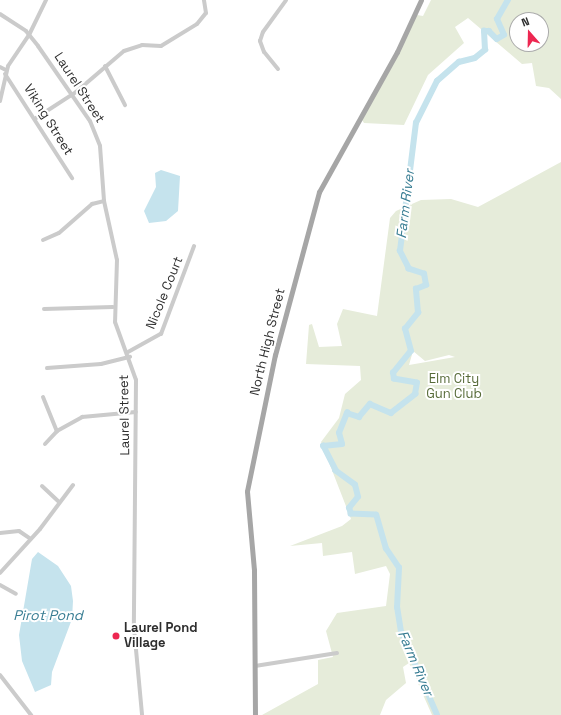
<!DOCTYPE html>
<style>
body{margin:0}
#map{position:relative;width:561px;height:715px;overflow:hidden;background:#fff;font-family:"Space Grotesk",sans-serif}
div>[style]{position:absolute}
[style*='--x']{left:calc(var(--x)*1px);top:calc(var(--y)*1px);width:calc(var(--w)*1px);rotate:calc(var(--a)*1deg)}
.green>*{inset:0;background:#e6ecda}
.water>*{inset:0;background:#c5e3ed}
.river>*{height:5.5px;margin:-2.75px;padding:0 2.75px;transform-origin:2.75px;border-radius:2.75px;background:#c5e3ed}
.minor>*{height:4px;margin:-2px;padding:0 2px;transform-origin:2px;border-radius:2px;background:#cbcbcb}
.major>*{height:5px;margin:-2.5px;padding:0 2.5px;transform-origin:2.5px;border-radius:2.5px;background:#a6a6a6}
.dots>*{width:11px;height:11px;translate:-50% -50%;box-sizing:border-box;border:2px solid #fff;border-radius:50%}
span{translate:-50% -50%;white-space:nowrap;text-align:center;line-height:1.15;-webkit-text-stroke:4px #fff;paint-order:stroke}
.street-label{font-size:13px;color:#2e2e2e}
.park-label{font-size:13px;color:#576b39}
.poi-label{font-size:13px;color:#2e2e2e;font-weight:700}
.left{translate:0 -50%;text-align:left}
.water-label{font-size:14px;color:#387d93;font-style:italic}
.north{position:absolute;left:509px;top:12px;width:40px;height:40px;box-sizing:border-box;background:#fff;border:1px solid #ababab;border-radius:50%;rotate:340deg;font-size:11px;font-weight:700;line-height:16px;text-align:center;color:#2e2e2e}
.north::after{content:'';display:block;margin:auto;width:14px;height:18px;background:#ed2751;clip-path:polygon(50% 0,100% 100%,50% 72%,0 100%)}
</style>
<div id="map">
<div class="green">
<div style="clip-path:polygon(evenodd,431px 0,561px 0,561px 99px,549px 88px,536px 86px,532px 63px,522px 64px,468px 18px,455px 27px,464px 43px,428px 75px,404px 125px,364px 123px,362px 120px,417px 15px,423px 16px,431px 0,517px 20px,541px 20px,541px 44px,517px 44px,517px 20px)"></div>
<div style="clip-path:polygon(evenodd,561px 162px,561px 715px,432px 715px,409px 663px,403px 667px,406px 683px,386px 700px,380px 715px,262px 715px,318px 684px,318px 660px,333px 657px,326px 631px,337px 613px,386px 606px,390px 574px,386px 566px,355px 574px,352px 552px,323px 556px,322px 543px,290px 546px,342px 526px,351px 519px,321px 442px,339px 418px,345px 394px,361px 380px,360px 366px,306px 364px,309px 325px,312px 324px,319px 347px,342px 346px,337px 324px,343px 309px,377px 316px,390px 218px,396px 211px,421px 200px,451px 199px,478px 207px,561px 162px,413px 351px,425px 361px,449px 355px,455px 357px,409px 365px,413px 351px)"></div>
</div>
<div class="water">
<div style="clip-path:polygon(161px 170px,180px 176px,178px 211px,166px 221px,149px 223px,144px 211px,156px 187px,155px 173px)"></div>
<div style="clip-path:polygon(38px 552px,58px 566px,71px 586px,73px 601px,72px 619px,52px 672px,51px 685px,35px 692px,22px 661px,19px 635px,32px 559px)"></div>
</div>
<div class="river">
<div style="--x:437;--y:715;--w:90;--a:-113.4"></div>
<div style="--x:401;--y:632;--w:24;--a:-99"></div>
<div style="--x:397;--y:608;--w:40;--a:-87.1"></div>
<div style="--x:399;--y:568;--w:23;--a:-124"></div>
<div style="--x:386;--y:549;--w:35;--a:-106"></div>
<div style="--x:376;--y:515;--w:25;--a:-178"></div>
<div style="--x:351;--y:514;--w:6;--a:-108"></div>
<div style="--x:349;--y:508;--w:14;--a:-51"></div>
<div style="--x:358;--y:497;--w:12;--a:-104"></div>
<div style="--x:355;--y:485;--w:24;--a:-144"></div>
<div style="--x:336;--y:471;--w:28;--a:-117"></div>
<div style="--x:323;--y:446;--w:19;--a:-6"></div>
<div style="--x:342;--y:444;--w:11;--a:-105"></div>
<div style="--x:339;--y:433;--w:22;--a:-68"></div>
<div style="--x:347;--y:413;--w:13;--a:18"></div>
<div style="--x:359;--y:417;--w:17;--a:-50"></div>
<div style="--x:370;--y:404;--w:23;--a:23"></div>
<div style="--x:391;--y:413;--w:31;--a:-38"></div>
<div style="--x:415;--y:394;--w:11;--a:-80"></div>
<div style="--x:417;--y:383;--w:23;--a:-170"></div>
<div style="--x:394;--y:379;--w:6;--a:-99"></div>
<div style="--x:393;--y:373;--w:28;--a:-51"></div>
<div style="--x:411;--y:351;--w:23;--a:-105"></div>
<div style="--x:405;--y:329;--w:21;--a:-51"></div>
<div style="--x:418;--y:313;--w:24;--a:-95"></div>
<div style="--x:416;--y:289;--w:11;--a:-22"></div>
<div style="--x:426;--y:285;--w:11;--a:-100"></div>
<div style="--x:424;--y:274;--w:16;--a:-162"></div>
<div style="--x:409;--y:269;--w:20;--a:-117"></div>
<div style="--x:400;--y:251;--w:129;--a:-82.9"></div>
<div style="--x:416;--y:123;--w:47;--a:-63.4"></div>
<div style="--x:437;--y:81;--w:29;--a:-41"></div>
<div style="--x:459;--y:62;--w:16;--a:-14"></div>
<div style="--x:475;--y:58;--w:13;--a:-39"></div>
<div style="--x:485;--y:50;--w:19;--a:-93"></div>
<div style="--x:484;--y:31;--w:5;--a:0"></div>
<div style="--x:489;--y:31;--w:11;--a:45"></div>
<div style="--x:497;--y:39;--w:8;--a:-30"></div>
<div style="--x:504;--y:35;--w:17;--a:-114"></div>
<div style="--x:497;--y:19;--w:22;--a:-60"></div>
</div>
<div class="minor">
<div style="--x:0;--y:14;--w:31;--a:33"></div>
<div style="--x:26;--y:31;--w:19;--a:51"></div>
<div style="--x:38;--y:46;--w:91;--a:55.3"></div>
<div style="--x:90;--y:121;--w:27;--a:68"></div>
<div style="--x:100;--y:146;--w:55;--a:85.8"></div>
<div style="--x:104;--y:201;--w:60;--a:77.6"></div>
<div style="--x:117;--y:260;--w:62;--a:91.8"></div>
<div style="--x:115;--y:322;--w:62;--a:70.1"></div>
<div style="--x:136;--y:380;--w:248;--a:90.5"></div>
<div style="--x:134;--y:628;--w:87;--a:84.7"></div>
<div style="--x:105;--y:66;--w:44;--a:62.9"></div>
<div style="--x:0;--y:67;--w:7;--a:27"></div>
<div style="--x:278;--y:69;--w:22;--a:-129"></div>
<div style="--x:264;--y:52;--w:12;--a:-110"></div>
<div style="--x:260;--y:41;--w:9;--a:-72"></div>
<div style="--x:263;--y:32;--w:39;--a:-54"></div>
<div style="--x:5;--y:74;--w:124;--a:57.2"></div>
<div style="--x:0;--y:101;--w:36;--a:-77"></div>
<div style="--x:8;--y:66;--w:37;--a:-56"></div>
<div style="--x:29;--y:35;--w:39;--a:-64"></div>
<div style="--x:36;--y:118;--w:48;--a:-33"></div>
<div style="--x:76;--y:92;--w:63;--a:-40.5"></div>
<div style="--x:124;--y:51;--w:19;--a:-18"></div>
<div style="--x:142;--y:45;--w:19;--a:3"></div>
<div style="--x:161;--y:46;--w:42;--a:-31.4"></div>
<div style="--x:197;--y:24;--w:14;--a:-51"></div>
<div style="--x:206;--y:13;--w:13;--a:-99"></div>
<div style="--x:43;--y:240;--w:17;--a:-24"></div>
<div style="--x:59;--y:233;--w:44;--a:-41.3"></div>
<div style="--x:92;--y:204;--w:12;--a:-14"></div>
<div style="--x:44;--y:309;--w:69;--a:-1.7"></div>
<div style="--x:128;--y:352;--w:38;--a:-29"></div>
<div style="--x:161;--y:334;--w:94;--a:-69.4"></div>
<div style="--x:47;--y:368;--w:54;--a:-4.2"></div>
<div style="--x:101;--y:364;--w:30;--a:-14"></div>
<div style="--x:43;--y:397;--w:37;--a:68"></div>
<div style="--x:45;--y:444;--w:18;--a:-47"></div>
<div style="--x:57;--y:431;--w:29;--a:-29"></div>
<div style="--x:82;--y:417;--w:54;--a:-5.3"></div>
<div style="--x:42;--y:486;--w:23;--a:43"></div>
<div style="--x:0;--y:533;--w:19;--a:-6"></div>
<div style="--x:19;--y:531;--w:14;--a:34"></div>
<div style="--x:0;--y:573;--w:59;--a:-47.7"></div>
<div style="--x:40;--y:529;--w:55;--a:-53.1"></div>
<div style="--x:0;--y:585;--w:18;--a:29"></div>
<div style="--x:255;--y:666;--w:83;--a:-9"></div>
<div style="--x:0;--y:675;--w:51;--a:52.2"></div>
</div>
<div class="major">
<div style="--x:255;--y:715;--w:145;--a:-90.4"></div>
<div style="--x:254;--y:570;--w:79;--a:-95.1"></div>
<div style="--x:247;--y:491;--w:139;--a:-78.4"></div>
<div style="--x:275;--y:355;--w:169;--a:-74.9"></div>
<div style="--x:319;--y:192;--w:160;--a:-60.9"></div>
<div style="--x:397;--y:52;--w:57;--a:-65.2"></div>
</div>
<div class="dots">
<div style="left:116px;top:636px;background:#ed2751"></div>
</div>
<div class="street-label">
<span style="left:79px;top:88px;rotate:57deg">Laurel Street</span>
<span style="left:48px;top:120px;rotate:58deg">Viking Street</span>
<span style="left:165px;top:293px;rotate:-68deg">Nicole Court</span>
<span style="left:268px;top:342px;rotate:-76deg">North High Street</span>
<span style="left:125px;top:415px;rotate:-91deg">Laurel Street</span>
</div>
<div class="park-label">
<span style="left:454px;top:387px">Elm City<br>Gun Club</span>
</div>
<div class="poi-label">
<span class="left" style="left:124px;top:636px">Laurel Pond<br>Village</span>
</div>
<div class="water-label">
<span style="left:405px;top:204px;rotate:-83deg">Farm River</span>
<span style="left:48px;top:615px">Pirot Pond</span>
<span style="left:416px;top:663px;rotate:67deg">Farm River</span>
</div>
<div class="north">N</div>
</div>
